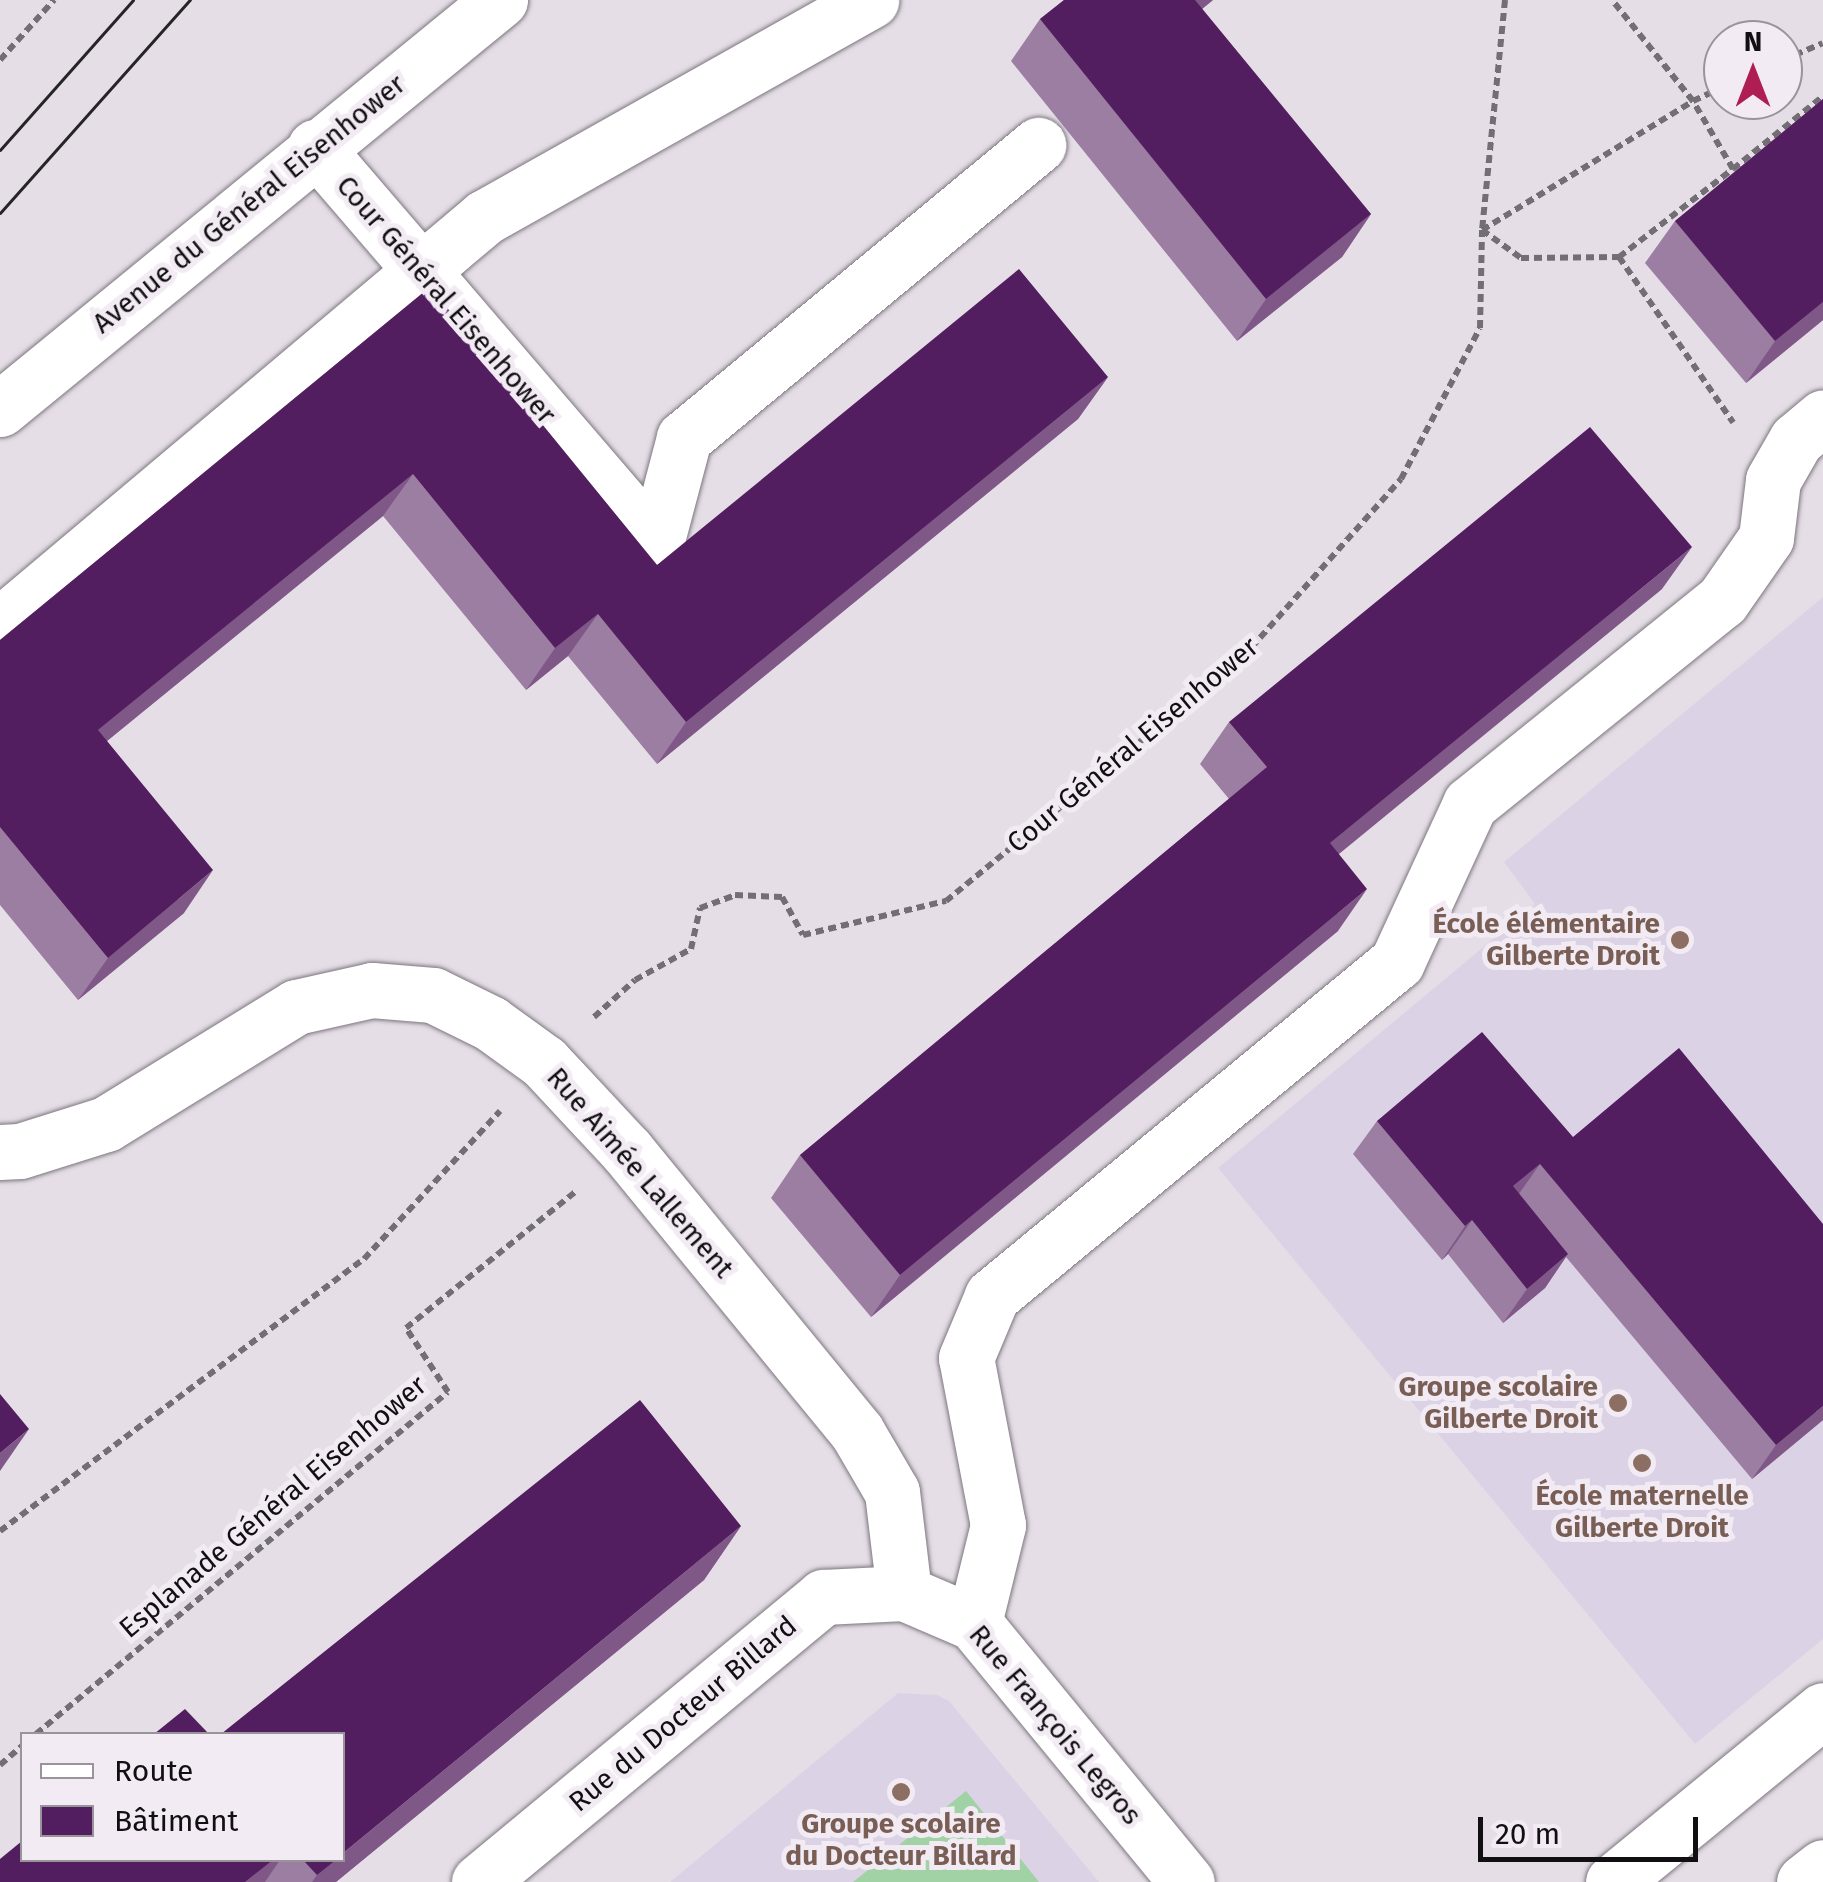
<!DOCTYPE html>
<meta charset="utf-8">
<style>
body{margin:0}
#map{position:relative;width:1823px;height:1882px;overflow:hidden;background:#e5dee7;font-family:"Fira Sans",sans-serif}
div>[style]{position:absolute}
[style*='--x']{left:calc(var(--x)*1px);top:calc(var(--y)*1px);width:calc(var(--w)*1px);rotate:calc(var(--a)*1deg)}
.education>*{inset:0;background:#dcd2e6}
.green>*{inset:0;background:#a0d2a5}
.path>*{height:6px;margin-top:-3px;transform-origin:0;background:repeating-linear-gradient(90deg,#726e74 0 8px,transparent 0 13px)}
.roads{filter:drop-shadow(0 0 2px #7d767f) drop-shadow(0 0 2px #7d767f)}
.minor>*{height:55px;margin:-27.5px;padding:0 27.5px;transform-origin:27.5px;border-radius:27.5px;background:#fff}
.tram>*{height:2.5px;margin:-1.25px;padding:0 1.25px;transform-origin:1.25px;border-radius:1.25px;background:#262427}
.wall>*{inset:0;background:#9c7ea3}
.shaded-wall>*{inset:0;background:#7f5888}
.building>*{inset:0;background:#531e5f}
.dots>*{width:28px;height:28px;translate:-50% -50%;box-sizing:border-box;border:5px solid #f3ebf4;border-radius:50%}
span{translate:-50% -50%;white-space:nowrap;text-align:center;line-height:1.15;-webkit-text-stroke:10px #f3ebf4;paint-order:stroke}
.street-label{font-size:28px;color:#110f12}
.education-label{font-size:28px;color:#785e54;font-weight:700}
.right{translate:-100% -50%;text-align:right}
.legend{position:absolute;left:20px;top:1732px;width:325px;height:130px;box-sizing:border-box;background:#f3ebf4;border:2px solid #99939a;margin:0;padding:12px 18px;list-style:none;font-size:30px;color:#110f12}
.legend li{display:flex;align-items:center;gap:20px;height:50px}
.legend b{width:50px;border:2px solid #99939a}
.north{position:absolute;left:1703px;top:20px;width:100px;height:100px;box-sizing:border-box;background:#f3ebf4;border:2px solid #99939a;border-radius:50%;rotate:0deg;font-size:28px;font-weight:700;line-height:40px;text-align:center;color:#110f12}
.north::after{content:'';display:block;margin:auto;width:35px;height:45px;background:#ae1e52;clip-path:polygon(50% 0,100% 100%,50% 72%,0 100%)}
.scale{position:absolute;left:1478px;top:1817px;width:220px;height:45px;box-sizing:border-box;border:5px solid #110f12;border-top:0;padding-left:12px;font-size:30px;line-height:35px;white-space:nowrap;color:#110f12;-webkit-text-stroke:8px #f3ebf4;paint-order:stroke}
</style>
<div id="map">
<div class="education">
<div style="clip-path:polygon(1823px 597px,1823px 1639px,1695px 1744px,1218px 1168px,1535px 904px,1504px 862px)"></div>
<div style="clip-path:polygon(898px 1693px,937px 1695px,949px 1701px,1099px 1882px,670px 1882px)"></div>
</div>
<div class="green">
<div style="clip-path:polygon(966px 1791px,1039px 1882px,853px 1882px)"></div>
</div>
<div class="path">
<div style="--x:1505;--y:0;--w:231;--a:95.7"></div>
<div style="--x:1482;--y:230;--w:48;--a:35.7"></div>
<div style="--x:1521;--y:258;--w:98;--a:-0.6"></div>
<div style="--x:1619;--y:257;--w:144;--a:-37.7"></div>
<div style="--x:1733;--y:169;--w:79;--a:-120.5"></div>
<div style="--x:1693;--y:101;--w:129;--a:-128.7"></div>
<div style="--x:0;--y:60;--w:81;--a:-48"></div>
<div style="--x:1783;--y:60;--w:43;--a:-23"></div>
<div style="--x:1733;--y:169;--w:116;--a:-39"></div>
<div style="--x:1619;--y:257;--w:201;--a:55.4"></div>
<div style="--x:594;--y:1017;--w:55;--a:-42.1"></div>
<div style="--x:635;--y:980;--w:64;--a:-29"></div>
<div style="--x:691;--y:949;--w:42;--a:-77.6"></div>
<div style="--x:700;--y:908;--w:37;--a:-20"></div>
<div style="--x:735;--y:895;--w:47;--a:2.4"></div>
<div style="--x:782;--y:897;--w:43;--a:61.1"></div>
<div style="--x:803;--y:935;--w:147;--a:-13.4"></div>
<div style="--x:946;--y:901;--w:384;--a:-39.4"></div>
<div style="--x:1243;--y:657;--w:238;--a:-48.4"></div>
<div style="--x:1401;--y:479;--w:170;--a:-62.4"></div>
<div style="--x:1480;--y:328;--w:98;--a:-88.8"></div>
<div style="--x:1482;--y:230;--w:247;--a:-31.4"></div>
<div style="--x:1693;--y:101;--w:33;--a:-25"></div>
<div style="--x:0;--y:1531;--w:454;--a:-36.8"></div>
<div style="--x:364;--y:1259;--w:201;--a:-47.4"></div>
<div style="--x:36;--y:1734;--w:535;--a:-39.7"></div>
<div style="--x:448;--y:1392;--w:77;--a:-123.3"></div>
<div style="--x:406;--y:1328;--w:217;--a:-38.8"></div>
<div style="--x:0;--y:1765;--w:29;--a:-41"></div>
</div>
<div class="roads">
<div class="minor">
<div style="--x:315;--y:147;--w:523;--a:49.34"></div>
<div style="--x:0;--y:409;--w:646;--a:-39.28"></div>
<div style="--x:656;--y:544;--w:110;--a:-75.2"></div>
<div style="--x:684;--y:438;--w:460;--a:-39.6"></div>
<div style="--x:0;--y:625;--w:634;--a:-40.07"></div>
<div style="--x:485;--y:217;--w:443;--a:-29.3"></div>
<div style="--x:0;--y:1152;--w:20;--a:-3"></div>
<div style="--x:20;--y:1151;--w:90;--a:-17.4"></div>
<div style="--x:106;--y:1124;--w:223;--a:-31.6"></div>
<div style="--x:296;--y:1007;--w:78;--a:-12.6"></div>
<div style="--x:372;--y:990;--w:61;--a:4.7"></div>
<div style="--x:433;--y:995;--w:64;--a:26.2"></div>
<div style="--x:490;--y:1023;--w:67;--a:35.8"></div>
<div style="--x:544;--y:1062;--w:122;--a:47"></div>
<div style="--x:627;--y:1151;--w:363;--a:50.7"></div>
<div style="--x:857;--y:1432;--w:69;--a:59.7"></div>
<div style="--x:892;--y:1492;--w:102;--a:83.2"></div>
<div style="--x:974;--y:1623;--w:101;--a:-76.2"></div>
<div style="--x:998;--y:1525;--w:170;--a:-100.8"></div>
<div style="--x:966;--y:1358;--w:67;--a:-67.2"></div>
<div style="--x:992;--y:1296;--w:525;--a:-39.51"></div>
<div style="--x:1397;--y:962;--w:174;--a:-65.2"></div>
<div style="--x:1470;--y:804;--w:324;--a:-38.9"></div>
<div style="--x:1722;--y:601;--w:77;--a:-55.1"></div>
<div style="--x:1766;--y:538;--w:58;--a:-83.1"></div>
<div style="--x:1773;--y:480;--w:46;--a:-60.1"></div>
<div style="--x:1796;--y:440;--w:35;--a:-40"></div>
<div style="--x:479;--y:1882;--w:447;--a:-39.6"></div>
<div style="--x:823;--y:1597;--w:81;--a:-2.8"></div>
<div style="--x:904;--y:1593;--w:76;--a:23.2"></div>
<div style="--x:974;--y:1623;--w:335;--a:50.6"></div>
<div style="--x:1613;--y:1882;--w:271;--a:-39.3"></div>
<div style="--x:1804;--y:1882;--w:24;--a:-38"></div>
</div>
</div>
<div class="tram">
<div style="--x:0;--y:150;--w:200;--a:-48.4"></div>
<div style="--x:0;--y:213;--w:285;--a:-48.3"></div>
</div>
<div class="wall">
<div style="clip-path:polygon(1064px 0,1213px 0,1202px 9px,1371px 214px,1342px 257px,1237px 341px,1011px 61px,1040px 19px)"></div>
<div style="clip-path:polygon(1823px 99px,1823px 320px,1746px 383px,1645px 263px,1675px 221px)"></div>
<div style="clip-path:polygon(430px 287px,657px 565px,1108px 377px,1078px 419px,657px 764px,568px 656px,526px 690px,383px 516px,107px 741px,184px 913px,78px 1000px,0 905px,0 640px)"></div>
<div style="clip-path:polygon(1662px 589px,1338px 854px,1338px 931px,871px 1317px,771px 1198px,800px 1155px,1229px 799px,1200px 764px,1229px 722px)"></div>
<div style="clip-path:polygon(1377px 1121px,1573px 1137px,1823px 1420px,1752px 1479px,1566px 1257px,1545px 1288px,1503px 1323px,1448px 1254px,1442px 1260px,1353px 1154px)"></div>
<div style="clip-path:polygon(741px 1526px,704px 1580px,336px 1882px,0 1882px,22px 1860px,342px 1860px)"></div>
</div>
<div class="shaded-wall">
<div style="clip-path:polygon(1192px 0,1213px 0,1164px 40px)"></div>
<div style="clip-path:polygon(1371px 214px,1342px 257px,1237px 341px,1266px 299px)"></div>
<div style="clip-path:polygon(1823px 302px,1823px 320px,1746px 383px,1775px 341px)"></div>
<div style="clip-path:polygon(1108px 377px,1078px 419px,657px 764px,686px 722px)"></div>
<div style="clip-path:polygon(413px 474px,383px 516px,69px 772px,98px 730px)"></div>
<div style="clip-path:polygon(1692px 547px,1662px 589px,1300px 886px,1330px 843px)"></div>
<div style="clip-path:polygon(598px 614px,568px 656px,526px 690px,555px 648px)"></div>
<div style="clip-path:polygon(213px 870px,184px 913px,78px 1000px,108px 958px)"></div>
<div style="clip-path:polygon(1367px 889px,1338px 931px,871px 1317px,900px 1275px)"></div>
<div style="clip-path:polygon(1540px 1164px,1516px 1198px,1513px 1186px)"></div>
<div style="clip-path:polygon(1472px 1220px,1448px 1254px,1442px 1260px,1465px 1226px)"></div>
<div style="clip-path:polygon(1568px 1254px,1545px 1288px,1503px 1323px,1527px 1289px)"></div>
<div style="clip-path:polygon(1823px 1406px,1823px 1420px,1752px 1479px,1776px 1445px)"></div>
<div style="clip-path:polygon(29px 1429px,0 1471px,0 1453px)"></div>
<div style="clip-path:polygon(741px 1526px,704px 1580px,336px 1882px,312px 1882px,317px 1875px,336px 1860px,342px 1860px,342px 1854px)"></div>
<div style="clip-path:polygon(273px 1860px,280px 1860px,265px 1882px,245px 1882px)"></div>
</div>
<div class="building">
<div style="clip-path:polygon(1064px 0,1195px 0,1371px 214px,1266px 299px,1040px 19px)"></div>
<div style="clip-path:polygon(1823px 99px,1823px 302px,1775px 341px,1675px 221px)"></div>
<div style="clip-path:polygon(1019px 269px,1108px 377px,686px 722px,598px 614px,555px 648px,413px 474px,98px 730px,213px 870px,108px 958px,0 827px,0 640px,430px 287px,657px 565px)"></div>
<div style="clip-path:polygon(1590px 427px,1692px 547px,1330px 843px,1367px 889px,900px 1275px,800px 1155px,1267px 767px,1229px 722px)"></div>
<div style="clip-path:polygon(1482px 1032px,1573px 1137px,1679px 1048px,1823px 1224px,1823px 1406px,1776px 1445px,1540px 1164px,1513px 1186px,1568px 1254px,1527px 1289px,1472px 1220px,1465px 1226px,1377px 1121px)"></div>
<div style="clip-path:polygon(0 1394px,29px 1429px,0 1453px)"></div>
<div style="clip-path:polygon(640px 1400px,741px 1526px,342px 1854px,342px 1734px,221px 1734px)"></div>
<div style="clip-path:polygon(185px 1709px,209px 1734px,154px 1734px)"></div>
<div style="clip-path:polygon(22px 1841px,22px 1860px,273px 1860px,245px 1882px,0 1882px,0 1859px)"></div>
<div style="clip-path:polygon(303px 1860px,336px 1860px,317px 1875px)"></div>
</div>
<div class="dots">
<div style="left:1680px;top:940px;background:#8d6e63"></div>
<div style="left:1618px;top:1403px;background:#8d6e63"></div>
<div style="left:1642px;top:1463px;background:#8d6e63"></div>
<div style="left:901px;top:1792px;background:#8d6e63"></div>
</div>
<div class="street-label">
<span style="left:249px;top:204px;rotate:-39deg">Avenue du Général Eisenhower</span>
<span style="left:446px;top:300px;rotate:49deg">Cour Général Eisenhower</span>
<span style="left:1133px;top:745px;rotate:-40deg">Cour Général Eisenhower</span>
<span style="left:640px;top:1173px;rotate:49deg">Rue Aimée Lallement</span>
<span style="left:273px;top:1507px;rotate:-40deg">Esplanade Général Eisenhower</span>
<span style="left:683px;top:1714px;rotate:-40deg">Rue du Docteur Billard</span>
<span style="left:1055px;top:1725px;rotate:50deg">Rue François Legros</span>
</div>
<div class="education-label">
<span class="right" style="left:1660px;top:940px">École élémentaire<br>Gilberte Droit</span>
<span class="right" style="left:1598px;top:1403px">Groupe scolaire<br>Gilberte Droit</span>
<span style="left:1642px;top:1512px">École maternelle<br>Gilberte Droit</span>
<span style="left:901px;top:1840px">Groupe scolaire<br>du Docteur Billard</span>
</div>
<ul class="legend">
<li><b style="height:12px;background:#fff"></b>Route</li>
<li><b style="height:28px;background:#531e5f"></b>Bâtiment</li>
</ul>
<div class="north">N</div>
<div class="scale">20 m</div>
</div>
